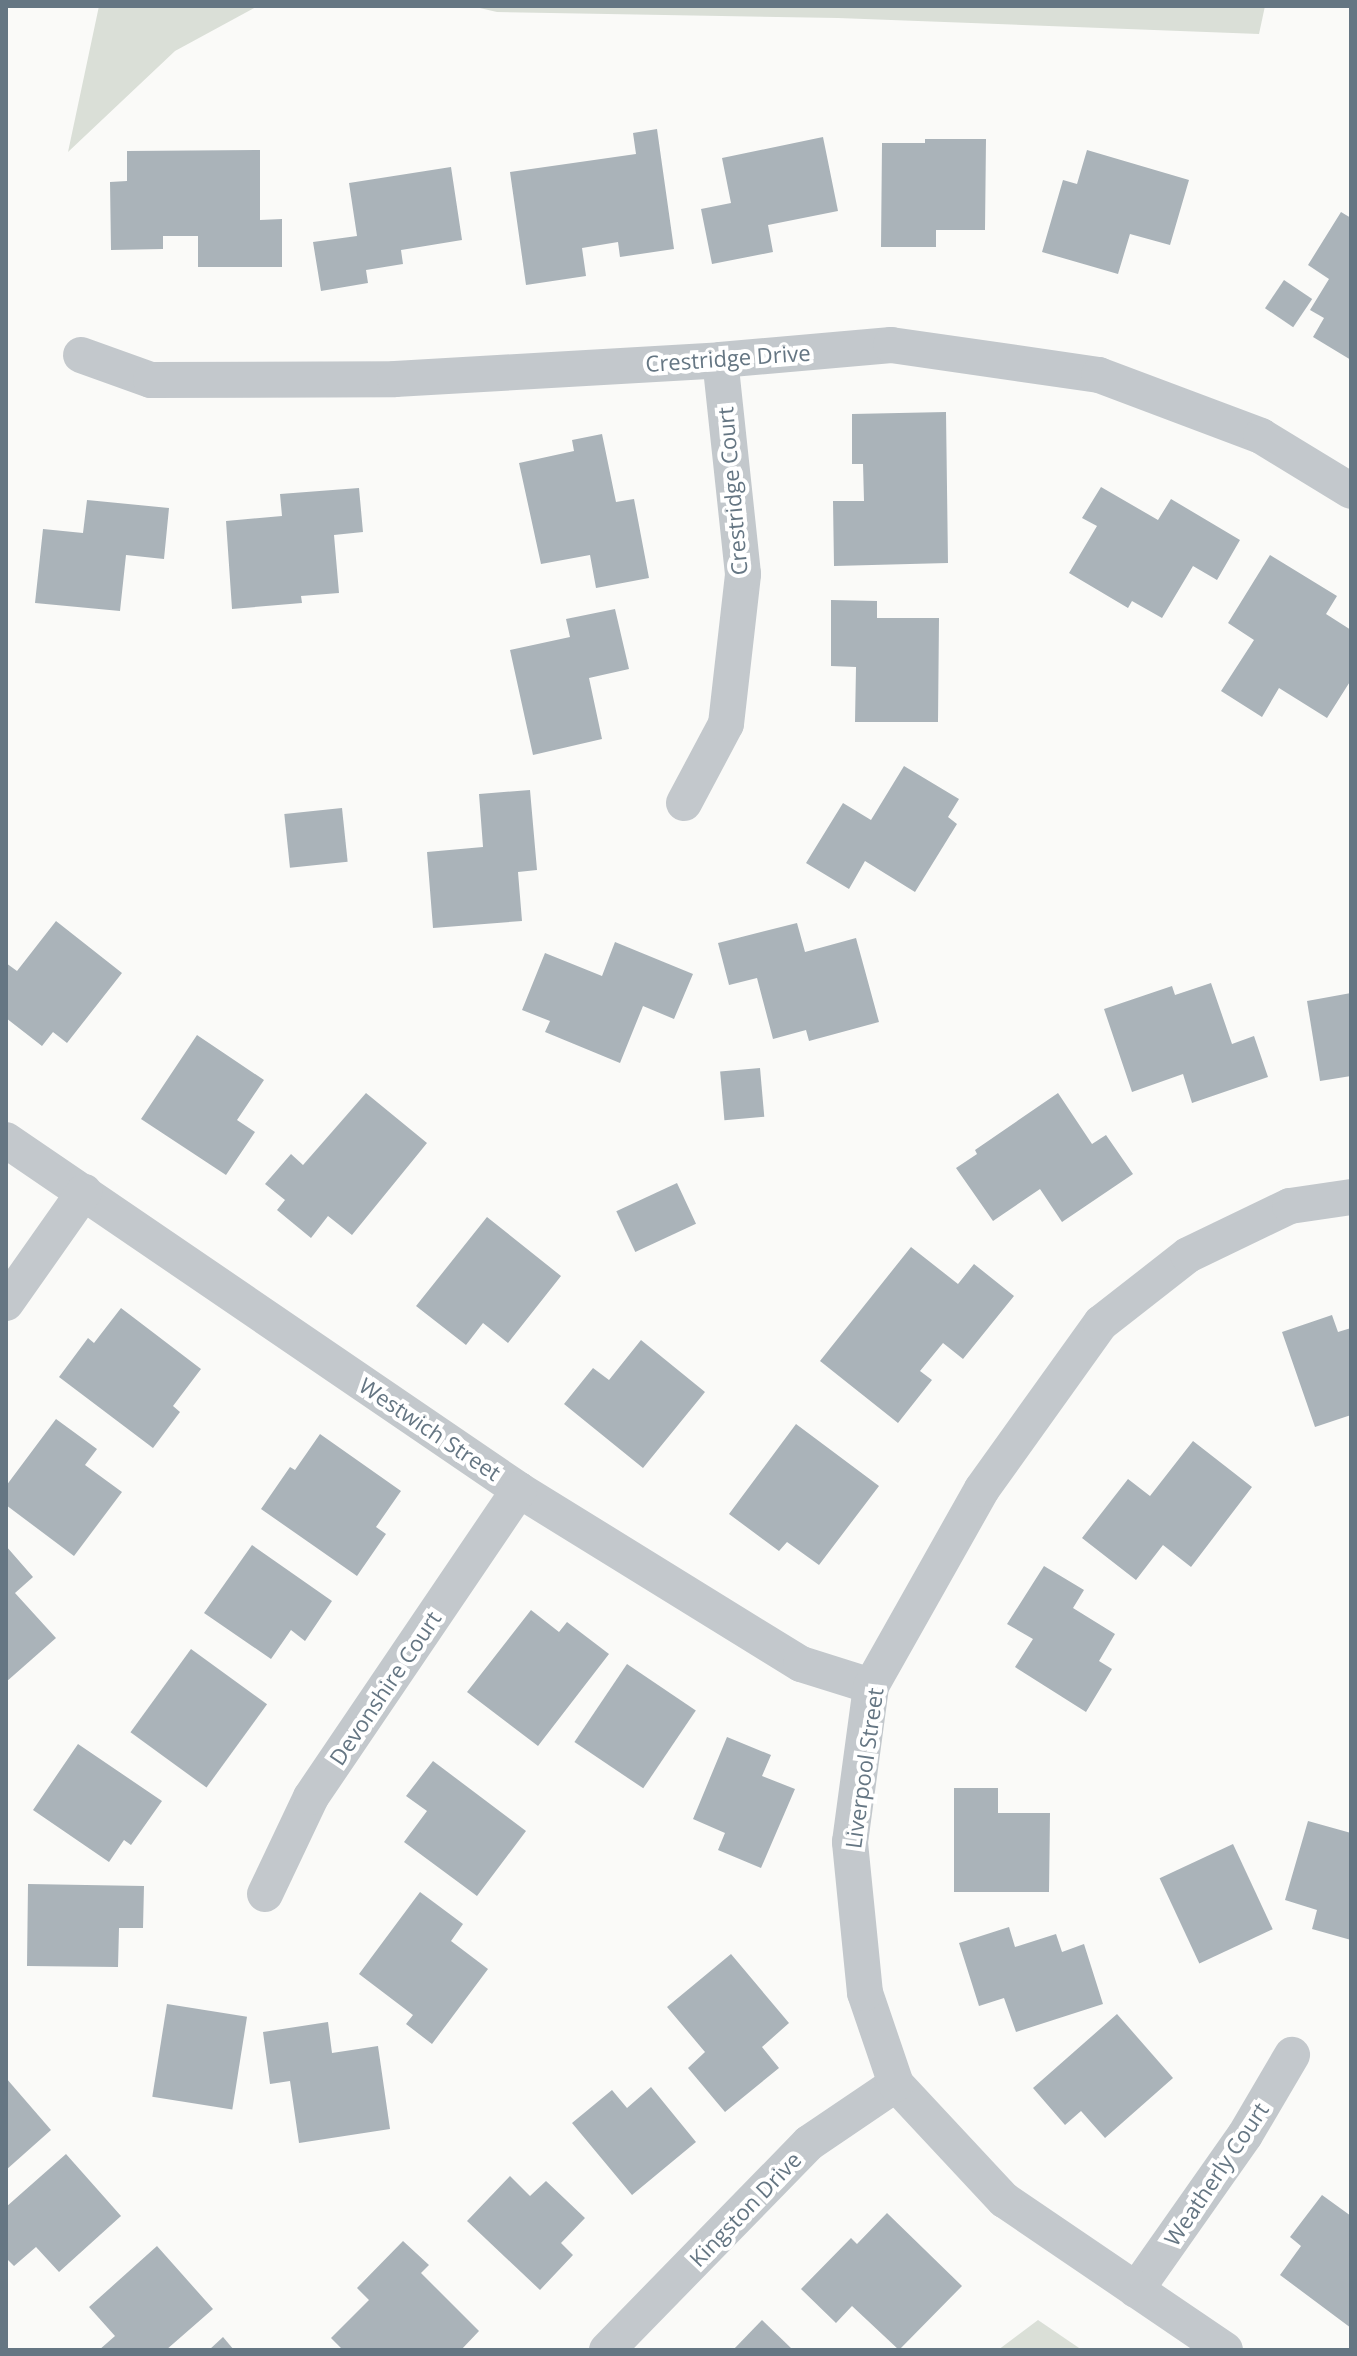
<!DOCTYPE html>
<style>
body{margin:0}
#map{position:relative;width:1357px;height:2356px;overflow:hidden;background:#fafaf8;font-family:"Open Sans",sans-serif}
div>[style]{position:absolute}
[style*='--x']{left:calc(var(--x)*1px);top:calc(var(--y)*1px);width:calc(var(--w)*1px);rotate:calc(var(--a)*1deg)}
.green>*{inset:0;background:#dadfd7}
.building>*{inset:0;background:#aab3b9;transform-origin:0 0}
.minor>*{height:36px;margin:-18px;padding:0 18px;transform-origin:18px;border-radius:18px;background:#c3c8cc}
span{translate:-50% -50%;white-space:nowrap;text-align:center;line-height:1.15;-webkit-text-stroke:8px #fff;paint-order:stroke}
.street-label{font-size:22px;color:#657683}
.frame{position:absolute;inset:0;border:8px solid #657683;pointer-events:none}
</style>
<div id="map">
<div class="green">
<div style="clip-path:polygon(99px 6px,258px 6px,175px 51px,68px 152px)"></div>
<div style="clip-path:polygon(471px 6px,1265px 6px,1259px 34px,838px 18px,497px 12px)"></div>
<div style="clip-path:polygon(1038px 2320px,1082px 2350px,998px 2350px)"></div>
</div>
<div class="building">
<div style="clip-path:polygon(657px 129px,674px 249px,620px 257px,618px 242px,582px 248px,586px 276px,526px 285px,510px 172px,636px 154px,633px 133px)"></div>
<div style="clip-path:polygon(823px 137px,838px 211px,768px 225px,773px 252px,712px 264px,701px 209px,731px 203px,722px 158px)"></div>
<div style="clip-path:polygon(925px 139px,986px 139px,985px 230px,936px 230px,936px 247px,881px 247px,882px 143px,925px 143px)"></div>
<div style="clip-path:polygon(260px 150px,260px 220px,282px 219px,282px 267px,198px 267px,198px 236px,163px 236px,163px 249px,111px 250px,110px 182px,127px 181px,127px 151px)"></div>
<div style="clip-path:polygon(1087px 150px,1189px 180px,1170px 245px,1130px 234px,1118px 274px,1042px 252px,1063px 180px,1077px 184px)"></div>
<div style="clip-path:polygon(451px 167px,462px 240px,401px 250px,403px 264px,366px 270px,368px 283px,321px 291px,313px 242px,357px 236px,349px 183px)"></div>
<div style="clip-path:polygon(1341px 212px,1351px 218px,1351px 360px,1313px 337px,1324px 318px,1310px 310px,1329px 279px,1308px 265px)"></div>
<div style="left:1284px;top:280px;width:34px;height:34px;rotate:34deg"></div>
<div style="clip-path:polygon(946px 412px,948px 563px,834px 566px,833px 501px,864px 501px,863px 464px,852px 464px,852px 414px)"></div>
<div style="clip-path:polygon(602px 434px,616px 502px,634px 499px,649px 578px,596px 588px,590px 555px,541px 564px,519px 463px,574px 451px,572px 440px)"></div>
<div style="clip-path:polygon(1101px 487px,1158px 520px,1171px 499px,1240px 540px,1217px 580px,1193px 566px,1162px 618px,1132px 601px,1128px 608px,1069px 573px,1097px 526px,1082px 518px)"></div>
<div style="clip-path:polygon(359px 488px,363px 532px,334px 535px,339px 593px,301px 596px,302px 603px,232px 609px,226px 521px,282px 516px,280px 494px)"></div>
<div style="clip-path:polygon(87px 500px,169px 508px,164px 559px,126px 555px,120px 611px,35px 603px,43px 529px,83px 533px)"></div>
<div style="clip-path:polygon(1270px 555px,1337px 596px,1326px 614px,1351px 630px,1351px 680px,1327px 718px,1279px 688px,1262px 717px,1221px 691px,1254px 640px,1228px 623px)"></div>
<div style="clip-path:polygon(831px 600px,877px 601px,877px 618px,939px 618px,938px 722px,855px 722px,856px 667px,831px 666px)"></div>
<div style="clip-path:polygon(615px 609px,629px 669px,589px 678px,602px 739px,533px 755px,510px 650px,570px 637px,566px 619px)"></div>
<div style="clip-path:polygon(904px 766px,959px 799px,948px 817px,957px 824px,915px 892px,865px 861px,849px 889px,806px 863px,843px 803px,871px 820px)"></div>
<div style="clip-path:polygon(530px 790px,537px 870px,518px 872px,522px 921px,433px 928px,427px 852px,483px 847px,479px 794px)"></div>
<div style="left:342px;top:808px;width:54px;height:58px;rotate:84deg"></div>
<div style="clip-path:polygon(56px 921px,122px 973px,67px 1043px,53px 1032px,42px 1046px,6px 1018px,6px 963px,17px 971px)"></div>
<div style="clip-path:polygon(797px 923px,805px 952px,856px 938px,879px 1022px,809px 1041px,806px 1030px,773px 1039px,757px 978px,729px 985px,718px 943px)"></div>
<div style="clip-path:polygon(615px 942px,693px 974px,674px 1019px,643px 1006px,620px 1063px,545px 1032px,550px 1021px,522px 1010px,545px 953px,602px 976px)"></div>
<div style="clip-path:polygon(1211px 983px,1232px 1044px,1254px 1036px,1268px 1077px,1192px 1103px,1183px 1074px,1132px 1092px,1104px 1009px,1172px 986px,1175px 995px)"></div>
<div style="clip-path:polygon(1351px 993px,1351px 1076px,1320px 1081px,1307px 1001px)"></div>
<div style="clip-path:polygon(197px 1035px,264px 1080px,237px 1120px,255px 1132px,226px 1175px,141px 1119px)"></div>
<div style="left:760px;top:1068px;width:49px;height:40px;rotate:85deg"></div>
<div style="clip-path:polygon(366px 1093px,427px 1143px,352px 1235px,328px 1216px,311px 1238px,277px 1210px,285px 1200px,265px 1184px,291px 1154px,303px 1165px)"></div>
<div style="clip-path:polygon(1058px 1093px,1092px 1144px,1106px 1135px,1133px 1174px,1062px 1222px,1040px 1189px,993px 1221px,956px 1168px,977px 1154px,975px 1150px)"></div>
<div style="left:677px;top:1183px;width:45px;height:67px;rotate:65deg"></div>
<div style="clip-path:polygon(487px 1217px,561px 1276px,508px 1343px,483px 1323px,466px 1345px,416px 1306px)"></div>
<div style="clip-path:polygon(911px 1247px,958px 1284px,974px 1264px,1014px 1296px,963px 1359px,943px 1343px,920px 1371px,932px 1380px,898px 1423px,820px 1361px)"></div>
<div style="clip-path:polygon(121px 1308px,201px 1369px,173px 1406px,180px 1412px,153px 1448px,59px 1377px,88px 1338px,94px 1343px)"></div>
<div style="clip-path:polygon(1332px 1315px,1338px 1332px,1351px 1328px,1351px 1415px,1315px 1427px,1282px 1332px)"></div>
<div style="clip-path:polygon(641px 1340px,705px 1392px,643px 1468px,564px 1404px,593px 1368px,609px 1380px)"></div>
<div style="clip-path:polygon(56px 1419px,97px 1449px,85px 1465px,122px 1492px,74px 1556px,6px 1505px,6px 1486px)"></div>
<div style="clip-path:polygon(796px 1424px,879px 1486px,819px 1565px,787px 1542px,779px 1551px,729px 1514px)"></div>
<div style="clip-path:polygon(320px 1434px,401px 1491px,376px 1527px,386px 1534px,357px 1576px,261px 1509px,290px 1467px,295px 1470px)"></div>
<div style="clip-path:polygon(1193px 1441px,1252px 1487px,1191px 1567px,1163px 1545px,1136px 1580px,1082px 1538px,1128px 1479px,1150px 1496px)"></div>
<div style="clip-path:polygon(252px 1545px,332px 1601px,305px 1641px,291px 1630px,271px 1659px,204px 1613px)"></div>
<div style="clip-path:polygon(6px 1546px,33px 1577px,15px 1593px,56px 1638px,6px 1682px)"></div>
<div style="clip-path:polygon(1044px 1566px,1084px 1590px,1073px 1608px,1115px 1634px,1099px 1661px,1112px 1669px,1086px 1712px,1015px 1667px,1033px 1639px,1007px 1624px)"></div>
<div style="clip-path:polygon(531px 1610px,559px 1632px,567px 1622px,609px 1654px,538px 1746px,467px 1692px)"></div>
<div style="left:191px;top:1649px;width:94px;height:103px;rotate:36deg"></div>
<div style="left:627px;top:1664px;width:83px;height:94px;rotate:34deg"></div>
<div style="clip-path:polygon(727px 1737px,771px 1755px,762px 1776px,795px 1789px,761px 1868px,718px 1850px,725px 1833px,693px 1819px)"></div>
<div style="clip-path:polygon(78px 1744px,162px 1801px,131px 1845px,124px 1840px,109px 1862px,33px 1810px)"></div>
<div style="clip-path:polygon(433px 1761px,526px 1831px,477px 1896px,404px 1842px,427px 1811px,406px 1796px)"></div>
<div style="clip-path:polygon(954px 1788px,998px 1788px,998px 1813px,1050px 1813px,1049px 1892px,954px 1892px)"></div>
<div style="clip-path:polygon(1308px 1821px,1351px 1833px,1351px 1940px,1312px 1929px,1317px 1910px,1285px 1900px)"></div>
<div style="left:1233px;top:1844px;width:94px;height:81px;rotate:65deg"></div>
<div style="clip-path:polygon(28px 1884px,144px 1886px,143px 1928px,119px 1928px,118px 1967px,27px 1966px)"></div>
<div style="clip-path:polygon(420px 1892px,463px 1924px,451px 1941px,488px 1969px,432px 2044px,406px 2024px,413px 2015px,359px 1974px)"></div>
<div style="clip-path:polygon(1009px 1927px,1015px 1947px,1056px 1934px,1062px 1952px,1084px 1944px,1103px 2004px,1016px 2032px,1004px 1998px,979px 2006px,959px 1943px)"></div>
<div style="clip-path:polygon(731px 1954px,789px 2023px,762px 2047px,779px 2068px,725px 2112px,688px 2068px,705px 2052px,667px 2007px)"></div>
<div style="left:167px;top:2004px;width:81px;height:94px;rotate:9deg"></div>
<div style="clip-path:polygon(1117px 2014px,1173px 2078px,1105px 2138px,1081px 2111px,1065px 2125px,1033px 2088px)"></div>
<div style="clip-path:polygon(328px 2022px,332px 2053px,378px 2046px,390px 2129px,299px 2143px,290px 2081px,270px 2084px,263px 2032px)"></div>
<div style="clip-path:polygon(6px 2078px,51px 2130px,6px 2170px)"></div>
<div style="clip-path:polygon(651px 2087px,696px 2142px,632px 2195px,572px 2123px,612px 2090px,627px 2108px)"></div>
<div style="clip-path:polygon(66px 2154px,121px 2216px,59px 2272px,36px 2247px,14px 2266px,6px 2258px,6px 2207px)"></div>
<div style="clip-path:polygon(510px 2176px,530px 2196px,546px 2181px,585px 2218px,561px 2243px,573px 2255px,540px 2290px,467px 2221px)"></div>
<div style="clip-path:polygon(1322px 2195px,1351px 2216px,1351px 2328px,1280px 2275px,1301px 2246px,1290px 2237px)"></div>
<div style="clip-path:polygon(887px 2213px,962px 2286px,899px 2350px,852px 2306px,836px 2323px,801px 2289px,851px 2238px,857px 2244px)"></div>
<div style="clip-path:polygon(403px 2241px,429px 2265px,421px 2273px,479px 2331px,461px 2350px,343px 2350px,331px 2338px,369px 2300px,357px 2288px)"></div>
<div style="clip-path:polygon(157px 2246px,213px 2309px,166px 2350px,99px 2350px,115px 2336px,89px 2307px)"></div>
<div style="clip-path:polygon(762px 2320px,793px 2350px,733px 2350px)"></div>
<div style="clip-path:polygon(223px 2337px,234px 2350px,209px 2350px)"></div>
</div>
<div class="minor">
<div style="--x:81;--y:355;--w:74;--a:19.7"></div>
<div style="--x:151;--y:380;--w:244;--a:-0.2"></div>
<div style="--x:395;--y:379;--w:326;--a:-3.3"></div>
<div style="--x:720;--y:360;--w:172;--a:-5"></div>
<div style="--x:891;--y:345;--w:210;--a:8.2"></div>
<div style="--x:1099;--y:375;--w:173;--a:20.6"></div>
<div style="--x:1261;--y:436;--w:105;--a:31.4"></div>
<div style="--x:684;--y:803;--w:89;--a:-62"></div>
<div style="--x:726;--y:724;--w:151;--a:-83.5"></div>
<div style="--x:743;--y:574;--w:215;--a:-96.1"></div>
<div style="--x:6;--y:1140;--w:621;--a:34.3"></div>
<div style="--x:519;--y:1490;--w:331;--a:31.7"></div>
<div style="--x:801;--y:1664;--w:73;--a:17.4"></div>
<div style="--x:6;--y:1303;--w:136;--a:-54.9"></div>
<div style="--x:265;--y:1894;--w:107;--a:-64.6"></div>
<div style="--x:311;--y:1797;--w:371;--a:-55.9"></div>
<div style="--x:1136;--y:2290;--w:189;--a:-54.9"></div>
<div style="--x:1245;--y:2135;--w:93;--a:-59.6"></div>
<div style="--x:607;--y:2350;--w:289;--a:-45.7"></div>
<div style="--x:809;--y:2143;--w:105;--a:-34.1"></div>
<div style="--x:1225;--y:2350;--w:267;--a:-145.8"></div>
<div style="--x:1004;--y:2200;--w:158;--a:-133"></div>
<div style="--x:896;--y:2084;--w:96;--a:-108.8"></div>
<div style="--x:865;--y:1993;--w:152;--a:-95.7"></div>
<div style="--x:850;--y:1842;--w:157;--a:-82.3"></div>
<div style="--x:871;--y:1686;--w:226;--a:-60.6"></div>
<div style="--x:982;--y:1489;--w:204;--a:-54.4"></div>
<div style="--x:1101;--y:1323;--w:110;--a:-38"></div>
<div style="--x:1188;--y:1255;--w:113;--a:-25.7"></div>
<div style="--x:1290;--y:1206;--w:62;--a:-8.4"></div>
</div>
<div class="street-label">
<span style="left:728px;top:358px;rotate:-4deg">Crestridge Drive</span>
<span style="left:732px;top:491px;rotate:-95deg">Crestridge Court</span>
<span style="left:430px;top:1429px;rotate:34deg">Westwich Street</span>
<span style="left:385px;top:1688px;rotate:-56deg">Devonshire Court</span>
<span style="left:864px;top:1768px;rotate:-82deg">Liverpool Street</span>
<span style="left:1216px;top:2174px;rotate:-56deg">Weatherly Court</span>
<span style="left:745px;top:2209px;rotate:-46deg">Kingston Drive</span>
</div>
<div class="frame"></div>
</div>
